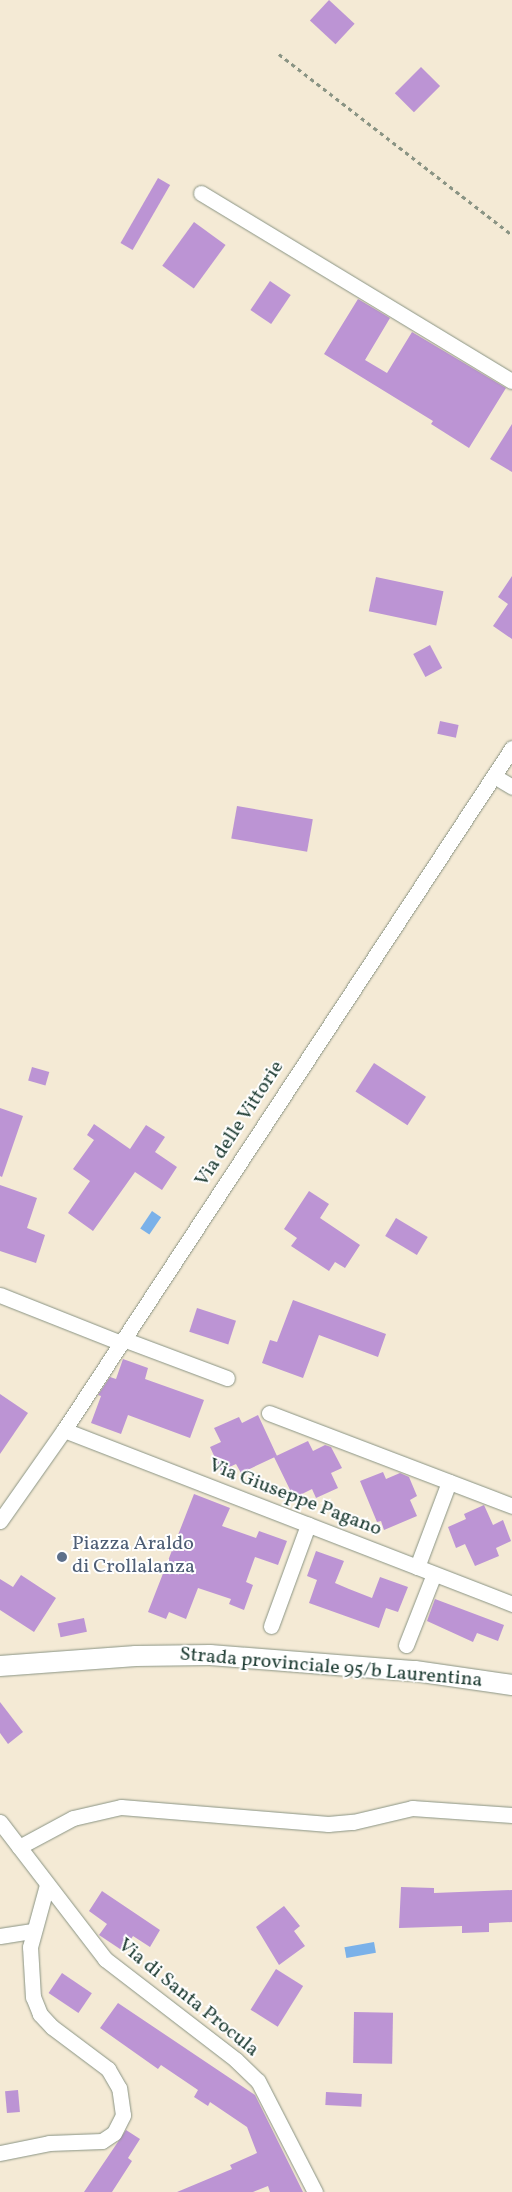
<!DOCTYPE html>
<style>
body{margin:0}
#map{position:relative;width:512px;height:2192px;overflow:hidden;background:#f4ead5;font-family:Vollkorn,serif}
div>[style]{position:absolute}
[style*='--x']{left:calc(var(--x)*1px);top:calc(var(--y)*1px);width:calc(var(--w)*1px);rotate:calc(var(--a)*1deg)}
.water>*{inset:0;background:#7ab1e9;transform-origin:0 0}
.building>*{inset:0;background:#bc94d4;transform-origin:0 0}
.path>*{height:2.5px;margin-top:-1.25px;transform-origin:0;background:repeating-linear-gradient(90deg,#8a9484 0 4px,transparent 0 8px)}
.roads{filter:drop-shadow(0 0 1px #8a9484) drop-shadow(0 0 1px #8a9484)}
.minor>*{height:15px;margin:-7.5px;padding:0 7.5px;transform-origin:7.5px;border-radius:7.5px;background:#fff}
.major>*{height:20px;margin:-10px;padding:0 10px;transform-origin:10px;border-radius:10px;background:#fff}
.dots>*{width:14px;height:14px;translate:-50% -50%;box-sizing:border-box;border:2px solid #fff;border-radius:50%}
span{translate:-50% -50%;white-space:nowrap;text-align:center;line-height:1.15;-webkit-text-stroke:4px #fff;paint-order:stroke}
.street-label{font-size:20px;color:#1f3d34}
.service-label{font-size:20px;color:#4e5e75}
.left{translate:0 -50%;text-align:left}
</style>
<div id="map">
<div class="water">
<div style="left:152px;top:1211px;width:11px;height:21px;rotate:34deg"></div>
<div style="left:374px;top:1942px;width:11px;height:30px;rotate:80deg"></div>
</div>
<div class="building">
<div style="left:329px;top:0;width:35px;height:28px;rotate:43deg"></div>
<div style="left:421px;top:67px;width:27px;height:37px;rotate:45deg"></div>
<div style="left:158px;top:178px;width:14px;height:75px;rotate:30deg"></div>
<div style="left:194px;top:222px;width:39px;height:54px;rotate:36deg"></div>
<div style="left:270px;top:281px;width:25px;height:35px;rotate:34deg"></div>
<div style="clip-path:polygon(358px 299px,390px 318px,365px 360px,387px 373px,412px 332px,506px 388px,469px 448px,431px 424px,433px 421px,324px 354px)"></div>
<div style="clip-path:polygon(512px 424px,512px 472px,490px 459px)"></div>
<div style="clip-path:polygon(512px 576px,512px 639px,493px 626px,508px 604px,498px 597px)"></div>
<div style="left:376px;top:577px;width:69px;height:35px;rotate:12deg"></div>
<div style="left:430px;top:645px;width:26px;height:19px;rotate:62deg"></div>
<div style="left:440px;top:721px;width:19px;height:13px;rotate:12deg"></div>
<div style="left:237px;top:806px;width:77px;height:33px;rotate:10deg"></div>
<div style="left:374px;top:1063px;width:62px;height:34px;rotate:33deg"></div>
<div style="left:32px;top:1067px;width:18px;height:14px;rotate:16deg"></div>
<div style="clip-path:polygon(0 1108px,23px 1116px,2px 1177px,0 1176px)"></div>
<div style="clip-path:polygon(94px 1124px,130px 1149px,146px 1125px,165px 1137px,155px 1152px,177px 1167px,162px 1190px,135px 1172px,93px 1231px,68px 1213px,90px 1181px,73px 1169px,94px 1140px,87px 1135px)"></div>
<div style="clip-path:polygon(0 1185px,37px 1198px,27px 1228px,45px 1235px,36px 1263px,0 1251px)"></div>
<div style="clip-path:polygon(309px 1191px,329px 1204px,320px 1218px,360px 1245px,345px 1268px,335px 1262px,329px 1271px,291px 1246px,297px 1238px,284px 1229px)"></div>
<div style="left:396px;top:1218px;width:37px;height:21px;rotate:31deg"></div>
<div style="clip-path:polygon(293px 1300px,386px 1334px,378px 1357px,319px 1335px,303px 1378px,262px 1363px,270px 1340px,277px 1342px)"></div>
<div style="left:197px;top:1308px;width:41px;height:25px;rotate:18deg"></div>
<div style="clip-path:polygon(123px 1359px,148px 1368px,145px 1379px,204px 1400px,190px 1438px,128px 1415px,121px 1434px,91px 1423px,101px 1396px,98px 1395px,110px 1377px,116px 1379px)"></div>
<div style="clip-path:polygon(0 1394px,28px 1413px,0 1454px)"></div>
<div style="clip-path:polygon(258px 1415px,277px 1456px,241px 1473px,236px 1464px,221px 1471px,210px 1447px,221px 1442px,214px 1428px,239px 1417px,242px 1423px)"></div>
<div style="clip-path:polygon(308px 1441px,313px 1451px,325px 1445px,331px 1447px,342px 1468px,331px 1473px,338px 1488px,316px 1498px,312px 1489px,294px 1498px,274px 1457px)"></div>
<div style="clip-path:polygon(383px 1472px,386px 1479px,400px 1473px,409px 1477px,417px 1496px,410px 1500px,417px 1516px,384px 1530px,381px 1521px,377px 1522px,360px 1481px)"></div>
<div style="clip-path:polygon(194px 1494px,230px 1508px,222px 1526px,256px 1538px,259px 1531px,287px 1541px,278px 1565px,255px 1557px,246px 1582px,253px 1585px,244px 1610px,229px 1604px,231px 1599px,198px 1588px,186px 1619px,169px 1612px,166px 1619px,148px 1612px)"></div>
<div style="clip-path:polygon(484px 1505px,493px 1525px,503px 1520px,511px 1541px,496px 1548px,499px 1556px,475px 1566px,465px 1544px,456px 1548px,448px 1527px,466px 1519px,464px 1514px)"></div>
<div style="clip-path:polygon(316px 1551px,344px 1561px,335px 1583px,349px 1589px,372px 1598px,380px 1577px,408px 1587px,398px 1612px,386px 1608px,379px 1628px,309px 1603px,317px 1580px,307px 1576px)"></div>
<div style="clip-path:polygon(21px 1575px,56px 1598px,34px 1632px,0 1610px,0 1579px,13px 1587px)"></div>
<div style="clip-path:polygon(435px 1599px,504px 1625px,498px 1641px,477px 1633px,473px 1642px,427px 1621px)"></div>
<div style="left:84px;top:1618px;width:14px;height:27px;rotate:78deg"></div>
<div style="clip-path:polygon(0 1702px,23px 1732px,8px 1744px,0 1733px)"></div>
<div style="clip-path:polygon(401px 1887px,434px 1888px,434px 1893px,512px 1890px,512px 1922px,489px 1923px,489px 1932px,462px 1933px,462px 1926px,399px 1928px)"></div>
<div style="clip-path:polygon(102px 1891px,160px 1930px,150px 1947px,133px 1936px,123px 1951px,99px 1935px,107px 1924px,89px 1911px)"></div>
<div style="clip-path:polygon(284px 1906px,300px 1926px,294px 1931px,305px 1946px,279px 1965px,256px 1927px)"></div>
<div style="left:276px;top:1969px;width:32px;height:48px;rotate:32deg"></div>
<div style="left:62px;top:1973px;width:36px;height:24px;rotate:34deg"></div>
<div style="clip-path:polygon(118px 2003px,255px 2095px,303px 2192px,270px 2192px,268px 2186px,253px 2192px,177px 2192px,232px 2169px,230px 2165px,257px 2153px,247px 2127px,210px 2102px,208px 2106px,194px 2097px,198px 2090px,161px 2065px,158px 2069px,100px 2028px)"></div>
<div style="left:354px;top:2012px;width:39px;height:51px;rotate:1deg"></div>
<div style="left:18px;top:2090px;width:22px;height:13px;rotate:85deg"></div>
<div style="left:326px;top:2092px;width:36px;height:13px;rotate:3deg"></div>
<div style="clip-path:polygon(126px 2130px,140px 2139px,128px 2158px,132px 2161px,112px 2192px,84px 2192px)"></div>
</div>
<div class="path">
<div style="--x:279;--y:54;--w:295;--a:37.8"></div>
</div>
<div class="roads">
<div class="minor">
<div style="--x:201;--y:193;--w:363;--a:31.2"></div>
<div style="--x:494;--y:776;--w:21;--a:31"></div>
<div style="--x:0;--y:1295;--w:130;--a:21.6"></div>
<div style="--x:123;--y:1339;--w:111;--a:20.6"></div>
<div style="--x:269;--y:1413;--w:260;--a:20.9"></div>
<div style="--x:64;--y:1430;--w:481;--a:21.2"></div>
<div style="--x:0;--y:1521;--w:111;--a:-54.9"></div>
<div style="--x:64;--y:1430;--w:816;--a:-56.7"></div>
<div style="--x:417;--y:1567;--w:91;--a:-69.4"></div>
<div style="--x:271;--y:1626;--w:108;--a:-69.9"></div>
<div style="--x:406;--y:1645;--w:76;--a:-68.5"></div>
<div style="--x:0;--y:1822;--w:173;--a:52.5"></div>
<div style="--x:105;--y:1959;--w:165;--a:37.6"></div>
<div style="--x:236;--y:2060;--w:30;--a:44"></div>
<div style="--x:258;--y:2081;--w:125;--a:62.8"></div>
<div style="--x:19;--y:1847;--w:61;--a:-28.2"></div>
<div style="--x:73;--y:1818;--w:49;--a:-12.9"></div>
<div style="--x:121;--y:1807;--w:208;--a:4.7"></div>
<div style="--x:328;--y:1824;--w:25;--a:-5"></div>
<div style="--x:353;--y:1822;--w:61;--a:-13.3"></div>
<div style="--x:412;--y:1808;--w:100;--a:4"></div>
<div style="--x:0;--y:1936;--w:33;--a:-9"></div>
<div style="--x:0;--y:2153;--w:50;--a:-11.5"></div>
<div style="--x:49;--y:2143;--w:53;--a:-2.2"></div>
<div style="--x:102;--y:2141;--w:14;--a:-34"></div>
<div style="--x:114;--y:2133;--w:20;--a:-63"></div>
<div style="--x:123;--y:2115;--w:27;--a:-98"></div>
<div style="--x:119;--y:2088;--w:22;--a:-120"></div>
<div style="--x:108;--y:2069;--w:70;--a:-143.1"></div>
<div style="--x:52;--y:2027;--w:18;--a:-133"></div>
<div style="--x:40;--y:2014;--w:18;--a:-112"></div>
<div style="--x:33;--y:1997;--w:50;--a:-93.4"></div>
<div style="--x:30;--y:1947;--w:64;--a:-74.7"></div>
</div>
<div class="major">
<div style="--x:0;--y:1666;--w:136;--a:-4.2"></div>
<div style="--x:136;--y:1656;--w:74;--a:-0.8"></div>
<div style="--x:210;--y:1655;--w:206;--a:4.5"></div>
<div style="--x:415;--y:1671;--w:98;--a:8.2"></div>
</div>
</div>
<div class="dots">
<div style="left:62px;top:1557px;background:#5c6f8a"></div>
</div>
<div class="street-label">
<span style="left:240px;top:1124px;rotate:-57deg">Via delle Vittorie</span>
<span style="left:295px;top:1498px;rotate:21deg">Via Giuseppe Pagano</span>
<span style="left:331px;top:1668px;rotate:5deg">Strada provinciale 95/b Laurentina</span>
<span style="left:188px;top:1998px;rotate:39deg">Via di Santa Procula</span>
</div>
<div class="service-label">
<span class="left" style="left:72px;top:1556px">Piazza Araldo<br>di Crollalanza</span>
</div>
</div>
